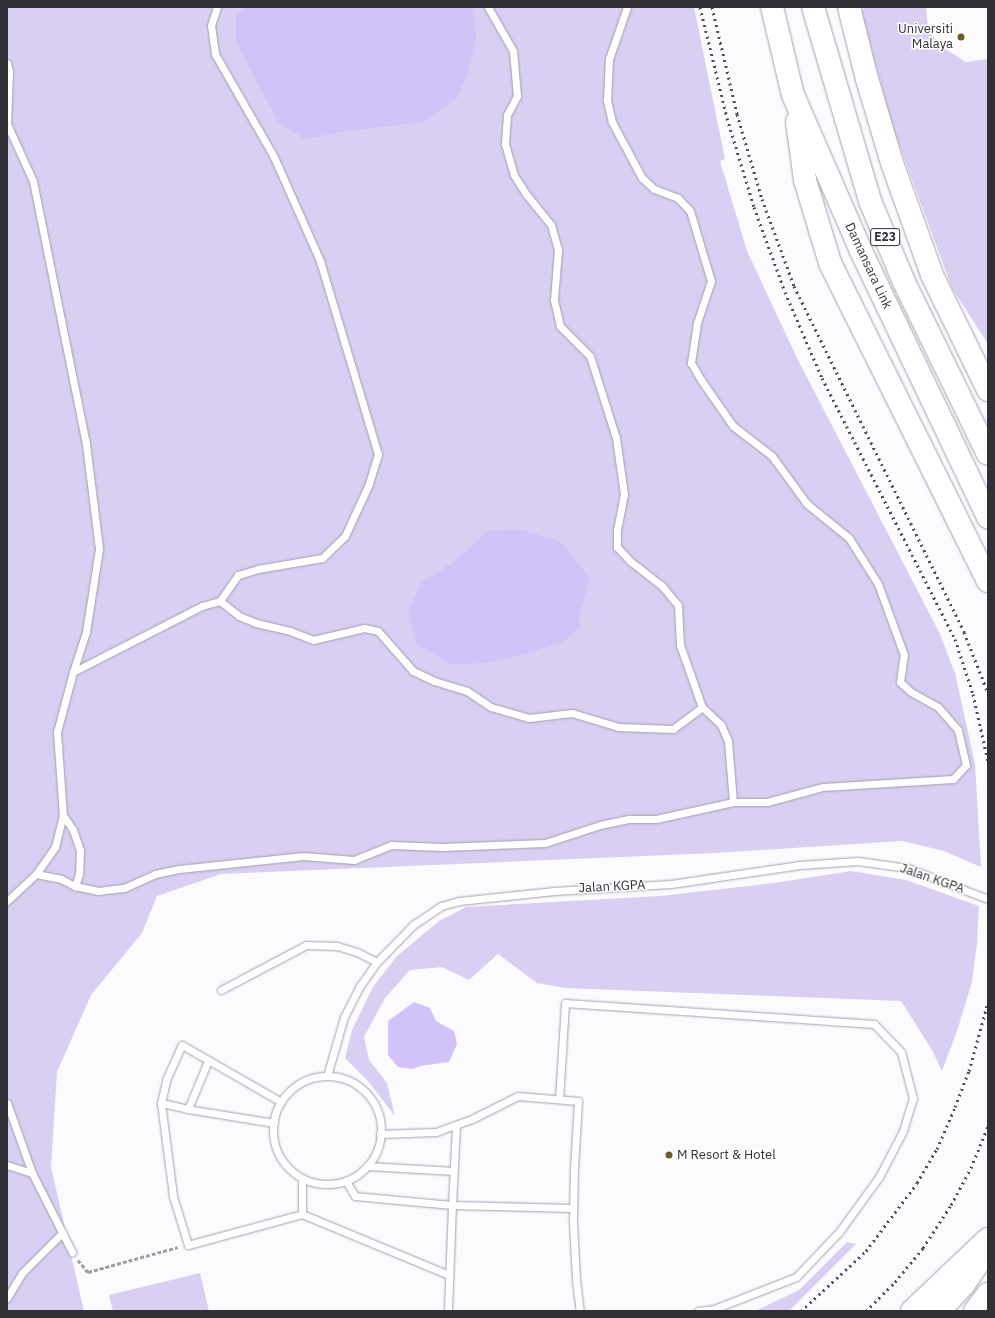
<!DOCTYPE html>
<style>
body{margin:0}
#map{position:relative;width:995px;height:1318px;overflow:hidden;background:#fbfafd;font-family:"IBM Plex Sans",sans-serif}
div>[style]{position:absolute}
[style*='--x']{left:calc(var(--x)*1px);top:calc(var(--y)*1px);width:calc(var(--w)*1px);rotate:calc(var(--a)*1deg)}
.green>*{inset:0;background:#d9cff2}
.water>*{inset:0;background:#d1c2f8}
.path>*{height:2.5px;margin-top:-1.25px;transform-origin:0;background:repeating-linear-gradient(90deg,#9f9da2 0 4px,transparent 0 6px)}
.roads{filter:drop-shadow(0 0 1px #a39faf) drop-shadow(0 0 1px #a39faf)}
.service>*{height:7px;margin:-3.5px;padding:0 3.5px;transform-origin:3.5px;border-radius:3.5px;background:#fff}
.service>.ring{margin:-3.5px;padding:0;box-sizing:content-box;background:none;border:7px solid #fff;border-radius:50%}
.primary>*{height:22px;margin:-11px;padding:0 11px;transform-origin:11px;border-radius:11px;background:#fff}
.motorway>*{height:22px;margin:-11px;padding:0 11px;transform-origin:11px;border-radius:11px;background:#fff}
.rail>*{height:3px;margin-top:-1.5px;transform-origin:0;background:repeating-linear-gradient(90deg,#514f56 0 2px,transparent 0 6px)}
.dots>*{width:11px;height:11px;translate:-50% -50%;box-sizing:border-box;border:2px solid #fff;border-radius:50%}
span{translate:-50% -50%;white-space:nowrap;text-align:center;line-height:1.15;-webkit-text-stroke:3px #fff;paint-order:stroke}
.shield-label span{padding:1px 3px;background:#fff;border:1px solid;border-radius:3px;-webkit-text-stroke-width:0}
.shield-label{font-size:12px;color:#323037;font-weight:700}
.poi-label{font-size:13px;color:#323037}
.right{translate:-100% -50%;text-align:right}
.left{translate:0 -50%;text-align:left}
.street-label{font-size:13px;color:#323037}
.frame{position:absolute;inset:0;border:8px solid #323037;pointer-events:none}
</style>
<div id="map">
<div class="green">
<div style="clip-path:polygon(7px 7px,694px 7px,725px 159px,720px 161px,747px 251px,798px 360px,939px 632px,955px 673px,975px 764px,981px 867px,944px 851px,902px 841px,715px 853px,221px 874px,157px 896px,142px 933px,91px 995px,57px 1072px,51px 1167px,84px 1311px,7px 1311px)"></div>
<div style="clip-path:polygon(865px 7px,926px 7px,928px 29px,939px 45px,966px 62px,988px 59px,988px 344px,952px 288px,893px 128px,861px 11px)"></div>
<div style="clip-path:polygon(851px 871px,906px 880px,979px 906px,977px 943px,972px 982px,958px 1028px,942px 1071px,932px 1050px,901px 1001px,566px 988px,537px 983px,498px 954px,469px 980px,442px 967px,410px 970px,385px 998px,364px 1037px,369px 1060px,387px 1083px,395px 1116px,368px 1081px,345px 1058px,352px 1030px,373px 987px,396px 957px,439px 921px,466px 907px,660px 896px,774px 883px)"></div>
<div style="clip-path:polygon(847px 1242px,856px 1244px,790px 1310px,755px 1311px,799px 1290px)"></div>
<div style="clip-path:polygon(200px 1273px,209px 1311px,113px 1311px,109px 1295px)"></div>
</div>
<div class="water">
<div style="clip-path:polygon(245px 7px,472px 7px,476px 38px,467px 74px,458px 97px,423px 122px,347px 131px,305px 139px,278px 122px,236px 41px,236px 15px)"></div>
<div style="clip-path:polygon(521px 530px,560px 541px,590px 578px,579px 617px,580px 627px,562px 643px,512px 657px,482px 663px,452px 665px,417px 644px,408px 612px,421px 583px,455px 561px,488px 531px)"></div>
<div style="clip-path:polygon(414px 1002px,430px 1008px,436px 1021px,454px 1031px,457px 1044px,449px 1062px,421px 1066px,412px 1069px,398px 1067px,388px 1055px,388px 1021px)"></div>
</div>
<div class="path">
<div style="--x:78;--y:1260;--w:16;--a:50"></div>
<div style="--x:88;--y:1272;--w:93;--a:-15.5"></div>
</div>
<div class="roads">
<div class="service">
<div style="--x:217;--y:7;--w:19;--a:108"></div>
<div style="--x:211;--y:25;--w:29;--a:82"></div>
<div style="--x:215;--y:54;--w:119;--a:60.2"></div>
<div style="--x:274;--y:157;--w:114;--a:66.1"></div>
<div style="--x:320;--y:261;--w:202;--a:73.3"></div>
<div style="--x:378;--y:454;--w:31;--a:107"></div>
<div style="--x:369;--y:484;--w:57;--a:114.8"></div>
<div style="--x:345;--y:536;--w:32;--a:136"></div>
<div style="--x:322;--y:558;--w:65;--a:170.2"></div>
<div style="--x:258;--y:569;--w:21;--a:163"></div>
<div style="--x:238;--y:575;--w:32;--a:125"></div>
<div style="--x:488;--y:7;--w:51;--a:60.4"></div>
<div style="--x:513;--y:51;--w:45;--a:84.9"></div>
<div style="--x:517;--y:96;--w:21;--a:118"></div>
<div style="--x:507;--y:115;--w:29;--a:94"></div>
<div style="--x:505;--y:144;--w:32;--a:74"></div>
<div style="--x:514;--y:175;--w:22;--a:58"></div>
<div style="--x:526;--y:194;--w:40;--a:51"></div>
<div style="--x:551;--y:225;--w:26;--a:74"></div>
<div style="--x:558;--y:250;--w:50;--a:94.6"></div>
<div style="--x:554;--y:300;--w:27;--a:77"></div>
<div style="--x:560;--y:326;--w:42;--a:45"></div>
<div style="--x:590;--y:356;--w:86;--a:72.4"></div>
<div style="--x:616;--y:438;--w:57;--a:81.9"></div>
<div style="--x:624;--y:494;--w:37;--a:101"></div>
<div style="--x:617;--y:530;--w:17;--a:90"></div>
<div style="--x:617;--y:547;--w:19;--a:47"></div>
<div style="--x:630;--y:561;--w:41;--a:38"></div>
<div style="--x:662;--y:586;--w:25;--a:50"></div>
<div style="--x:678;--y:605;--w:40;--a:87.1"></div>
<div style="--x:680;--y:645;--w:66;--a:70.5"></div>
<div style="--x:702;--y:707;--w:26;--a:43"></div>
<div style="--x:721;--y:725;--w:17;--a:66"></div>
<div style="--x:728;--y:741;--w:61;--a:85.3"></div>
<div style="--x:7;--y:63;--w:9;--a:77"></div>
<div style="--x:9;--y:72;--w:52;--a:92.2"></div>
<div style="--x:7;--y:124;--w:63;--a:65.5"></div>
<div style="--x:33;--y:181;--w:268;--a:78.6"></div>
<div style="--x:86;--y:444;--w:106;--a:82.9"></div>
<div style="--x:99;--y:549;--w:84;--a:98.9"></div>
<div style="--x:86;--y:632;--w:42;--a:108"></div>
<div style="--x:73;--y:672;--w:62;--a:104.9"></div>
<div style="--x:57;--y:732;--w:83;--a:85.9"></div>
<div style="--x:63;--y:815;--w:33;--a:104"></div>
<div style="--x:55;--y:847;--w:33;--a:125"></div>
<div style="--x:36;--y:874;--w:40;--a:137"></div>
<div style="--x:73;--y:672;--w:145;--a:-27.1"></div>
<div style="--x:202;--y:606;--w:19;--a:-16"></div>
<div style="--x:220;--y:601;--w:24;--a:38"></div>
<div style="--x:239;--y:616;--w:18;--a:22"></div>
<div style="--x:256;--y:623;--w:35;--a:13"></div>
<div style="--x:290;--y:631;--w:25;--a:21"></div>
<div style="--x:313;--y:640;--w:52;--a:-13.2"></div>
<div style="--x:364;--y:628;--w:14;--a:12"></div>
<div style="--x:378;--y:631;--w:53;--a:48.8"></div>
<div style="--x:413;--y:671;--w:23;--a:25"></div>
<div style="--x:434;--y:681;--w:34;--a:17"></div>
<div style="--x:467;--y:691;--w:29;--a:34"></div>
<div style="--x:491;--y:707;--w:40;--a:16"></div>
<div style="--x:529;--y:718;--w:43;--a:-6.6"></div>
<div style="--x:572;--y:713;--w:48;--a:16.9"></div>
<div style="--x:618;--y:727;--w:55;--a:2.1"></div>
<div style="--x:673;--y:729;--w:36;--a:-37"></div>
<div style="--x:63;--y:815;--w:18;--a:56"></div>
<div style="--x:73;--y:830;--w:21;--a:71"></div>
<div style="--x:80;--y:850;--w:24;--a:92"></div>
<div style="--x:79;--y:874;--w:13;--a:108"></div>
<div style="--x:36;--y:874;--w:25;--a:11"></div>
<div style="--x:61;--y:879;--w:16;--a:27"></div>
<div style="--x:75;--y:886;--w:24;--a:12"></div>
<div style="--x:98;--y:891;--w:26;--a:-7"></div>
<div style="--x:124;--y:888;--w:34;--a:-24"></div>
<div style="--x:155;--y:874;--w:25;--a:-12"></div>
<div style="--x:179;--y:869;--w:125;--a:-6"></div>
<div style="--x:303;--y:856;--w:51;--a:4.5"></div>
<div style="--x:354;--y:860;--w:40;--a:-22"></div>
<div style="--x:391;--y:845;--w:51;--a:2.2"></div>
<div style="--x:442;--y:847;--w:103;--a:-2.2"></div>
<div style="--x:545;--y:843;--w:58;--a:-18.1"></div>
<div style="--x:600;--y:825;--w:30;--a:-12"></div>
<div style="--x:629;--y:819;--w:27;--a:0"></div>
<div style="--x:656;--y:819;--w:79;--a:-12.4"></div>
<div style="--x:733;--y:802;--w:34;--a:0"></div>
<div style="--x:767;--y:802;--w:58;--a:-15"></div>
<div style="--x:823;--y:787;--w:130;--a:-3.5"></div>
<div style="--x:953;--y:779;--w:19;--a:-47"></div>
<div style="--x:966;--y:765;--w:36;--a:-103"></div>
<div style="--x:958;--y:730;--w:30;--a:-131"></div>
<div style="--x:938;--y:707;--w:31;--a:-151"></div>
<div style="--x:911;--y:692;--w:15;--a:-138"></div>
<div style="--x:900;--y:682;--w:27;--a:-82"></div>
<div style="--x:904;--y:655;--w:76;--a:-110.1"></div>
<div style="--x:878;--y:584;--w:54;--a:-122.2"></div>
<div style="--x:849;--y:538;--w:54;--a:-141"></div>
<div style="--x:807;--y:504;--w:59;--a:-126.1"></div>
<div style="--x:772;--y:456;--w:49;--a:-142.4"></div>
<div style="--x:733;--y:426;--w:56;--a:-124.8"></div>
<div style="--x:701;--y:380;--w:20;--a:-120"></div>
<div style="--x:691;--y:363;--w:40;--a:-81.5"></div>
<div style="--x:697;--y:323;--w:44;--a:-71.6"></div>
<div style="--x:711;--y:281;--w:73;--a:-106.7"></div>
<div style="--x:690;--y:211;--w:18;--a:-133"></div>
<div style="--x:678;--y:198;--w:26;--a:-159"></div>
<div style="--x:654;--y:189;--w:16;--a:-137"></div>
<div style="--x:642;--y:178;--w:64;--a:-118.2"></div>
<div style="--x:612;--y:122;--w:23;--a:-103"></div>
<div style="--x:607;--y:100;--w:41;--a:-87.2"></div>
<div style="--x:609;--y:59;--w:55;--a:-70.9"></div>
<div style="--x:221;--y:990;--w:96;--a:-27.9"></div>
<div style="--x:306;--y:945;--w:31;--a:2"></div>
<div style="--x:337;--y:946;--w:21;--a:17"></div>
<div style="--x:357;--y:952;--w:22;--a:27"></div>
<div style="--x:327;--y:1076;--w:61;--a:-73.9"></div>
<div style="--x:344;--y:1017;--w:35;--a:-63"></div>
<div style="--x:360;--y:986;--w:29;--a:-55"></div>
<div style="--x:377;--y:962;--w:52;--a:-45.8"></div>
<div style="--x:413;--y:925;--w:34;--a:-34"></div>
<div style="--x:441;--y:906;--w:19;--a:-16"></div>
<div style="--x:459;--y:901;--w:96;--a:-6"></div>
<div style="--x:554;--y:891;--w:117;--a:-3.4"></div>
<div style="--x:671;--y:884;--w:130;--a:-8.4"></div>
<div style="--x:800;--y:865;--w:58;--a:-3.9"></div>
<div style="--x:858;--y:861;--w:50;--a:8"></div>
<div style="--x:908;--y:868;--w:86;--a:21.2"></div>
<div class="ring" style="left:273px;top:1076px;width:101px;height:101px"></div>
<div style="--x:559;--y:1099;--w:96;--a:-86.4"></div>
<div style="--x:565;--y:1003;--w:310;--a:3.9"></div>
<div style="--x:874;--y:1024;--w:39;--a:46"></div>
<div style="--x:901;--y:1052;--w:48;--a:75.4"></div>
<div style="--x:913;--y:1098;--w:34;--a:107"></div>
<div style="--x:903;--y:1131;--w:52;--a:117.6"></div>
<div style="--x:879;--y:1177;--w:68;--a:126"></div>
<div style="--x:839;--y:1232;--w:62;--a:133.7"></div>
<div style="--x:796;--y:1277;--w:88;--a:158.7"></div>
<div style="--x:714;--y:1309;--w:16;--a:173"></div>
<div style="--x:7;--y:1103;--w:74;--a:70.3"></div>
<div style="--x:32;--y:1173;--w:89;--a:63.1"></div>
<div style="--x:161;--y:1103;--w:26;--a:-77"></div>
<div style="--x:167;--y:1078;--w:36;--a:-66"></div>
<div style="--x:182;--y:1045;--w:114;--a:29.9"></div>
<div style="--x:188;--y:1109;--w:52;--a:-67.4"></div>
<div style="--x:274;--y:1123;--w:87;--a:-170.8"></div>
<div style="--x:188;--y:1109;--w:28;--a:-167"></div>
<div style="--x:161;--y:1103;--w:94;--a:82.6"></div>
<div style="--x:173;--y:1196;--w:51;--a:73"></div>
<div style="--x:188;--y:1245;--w:118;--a:-15.2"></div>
<div style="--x:302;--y:1214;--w:159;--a:22.5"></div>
<div style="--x:456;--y:1126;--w:79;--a:92.9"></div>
<div style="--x:452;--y:1205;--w:121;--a:1.4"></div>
<div style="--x:380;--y:1134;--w:56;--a:-2"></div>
<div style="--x:436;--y:1132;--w:38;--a:-20"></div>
<div style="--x:472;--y:1119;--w:51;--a:-26.6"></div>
<div style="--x:518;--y:1096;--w:60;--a:4.8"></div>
<div style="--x:578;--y:1101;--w:67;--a:93.4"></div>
<div style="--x:574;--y:1168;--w:54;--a:91.1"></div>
<div style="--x:573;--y:1222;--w:58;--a:87"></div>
<div style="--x:576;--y:1280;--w:31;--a:83"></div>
<div style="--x:7;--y:1165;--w:26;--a:18"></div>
<div style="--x:367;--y:1166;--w:87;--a:3.3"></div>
<div style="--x:302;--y:1178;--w:36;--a:90"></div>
<div style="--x:346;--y:1181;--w:17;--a:59"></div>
<div style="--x:355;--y:1196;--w:97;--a:5.3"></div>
<div style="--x:452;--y:1205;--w:106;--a:92.2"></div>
<div style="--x:7;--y:1298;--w:29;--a:-59"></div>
<div style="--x:22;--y:1273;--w:57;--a:-45"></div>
</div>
<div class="primary">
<div style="--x:849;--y:7;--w:74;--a:76"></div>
<div style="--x:867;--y:79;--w:88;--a:73.4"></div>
<div style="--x:892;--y:163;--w:119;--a:70.3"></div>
<div style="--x:932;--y:275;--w:128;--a:64"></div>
</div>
<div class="motorway">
<div style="--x:772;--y:7;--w:90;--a:76.6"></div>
<div style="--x:793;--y:95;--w:170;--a:66.4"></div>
<div style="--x:861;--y:251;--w:295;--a:64.5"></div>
<div style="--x:813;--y:7;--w:202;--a:73.6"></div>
<div style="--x:870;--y:201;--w:88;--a:67.2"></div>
<div style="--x:904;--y:282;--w:191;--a:64"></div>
<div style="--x:797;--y:122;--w:59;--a:82.1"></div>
<div style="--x:805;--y:180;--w:87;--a:73.2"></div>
<div style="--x:830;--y:263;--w:355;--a:63.6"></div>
<div style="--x:912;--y:1311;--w:105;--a:-43.5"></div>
<div style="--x:939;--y:1311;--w:37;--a:-47"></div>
<div style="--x:964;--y:1284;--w:28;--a:-55"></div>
<div style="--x:975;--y:1311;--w:21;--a:-53"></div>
</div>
</div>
<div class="rail">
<div style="--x:700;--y:7;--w:114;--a:76.3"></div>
<div style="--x:727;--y:118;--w:93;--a:73.1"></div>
<div style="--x:754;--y:207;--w:90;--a:70"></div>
<div style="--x:785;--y:292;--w:94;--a:66.7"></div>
<div style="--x:822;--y:378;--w:293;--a:63"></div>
<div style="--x:955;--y:639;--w:58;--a:71.9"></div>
<div style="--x:973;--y:694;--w:69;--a:77.4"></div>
<div style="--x:712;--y:7;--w:110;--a:76.8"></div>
<div style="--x:737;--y:114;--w:89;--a:73.6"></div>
<div style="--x:762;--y:199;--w:93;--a:69.8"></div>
<div style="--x:794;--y:286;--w:386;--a:63.8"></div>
<div style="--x:964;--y:632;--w:66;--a:68.5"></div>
<div style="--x:801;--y:1311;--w:88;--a:-42.7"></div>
<div style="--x:866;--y:1251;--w:85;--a:-53.1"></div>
<div style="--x:917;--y:1183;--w:39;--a:-60"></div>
<div style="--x:937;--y:1149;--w:46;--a:-66.8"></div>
<div style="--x:955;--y:1107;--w:39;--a:-69"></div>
<div style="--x:969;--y:1071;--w:72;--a:-74.6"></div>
<div style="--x:866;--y:1311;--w:41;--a:-45"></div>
<div style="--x:895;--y:1282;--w:44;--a:-50.5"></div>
<div style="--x:923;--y:1248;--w:51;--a:-56.9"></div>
<div style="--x:951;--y:1205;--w:42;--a:-61.6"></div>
<div style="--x:971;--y:1168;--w:45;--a:-68"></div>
</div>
<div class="dots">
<div style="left:961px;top:37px;background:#6d5928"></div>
<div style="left:669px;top:1155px;background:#6d5928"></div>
</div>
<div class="shield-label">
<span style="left:885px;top:237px">E23</span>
</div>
<div class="poi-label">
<span class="right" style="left:953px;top:37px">Universiti<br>Malaya</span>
<span class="left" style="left:677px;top:1155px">M Resort &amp; Hotel</span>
</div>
<div class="street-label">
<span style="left:868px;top:266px;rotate:65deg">Damansara Link</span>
<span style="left:932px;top:879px;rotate:19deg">Jalan KGPA</span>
<span style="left:612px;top:887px;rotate:-3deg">Jalan KGPA</span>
</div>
<div class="frame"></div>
</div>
